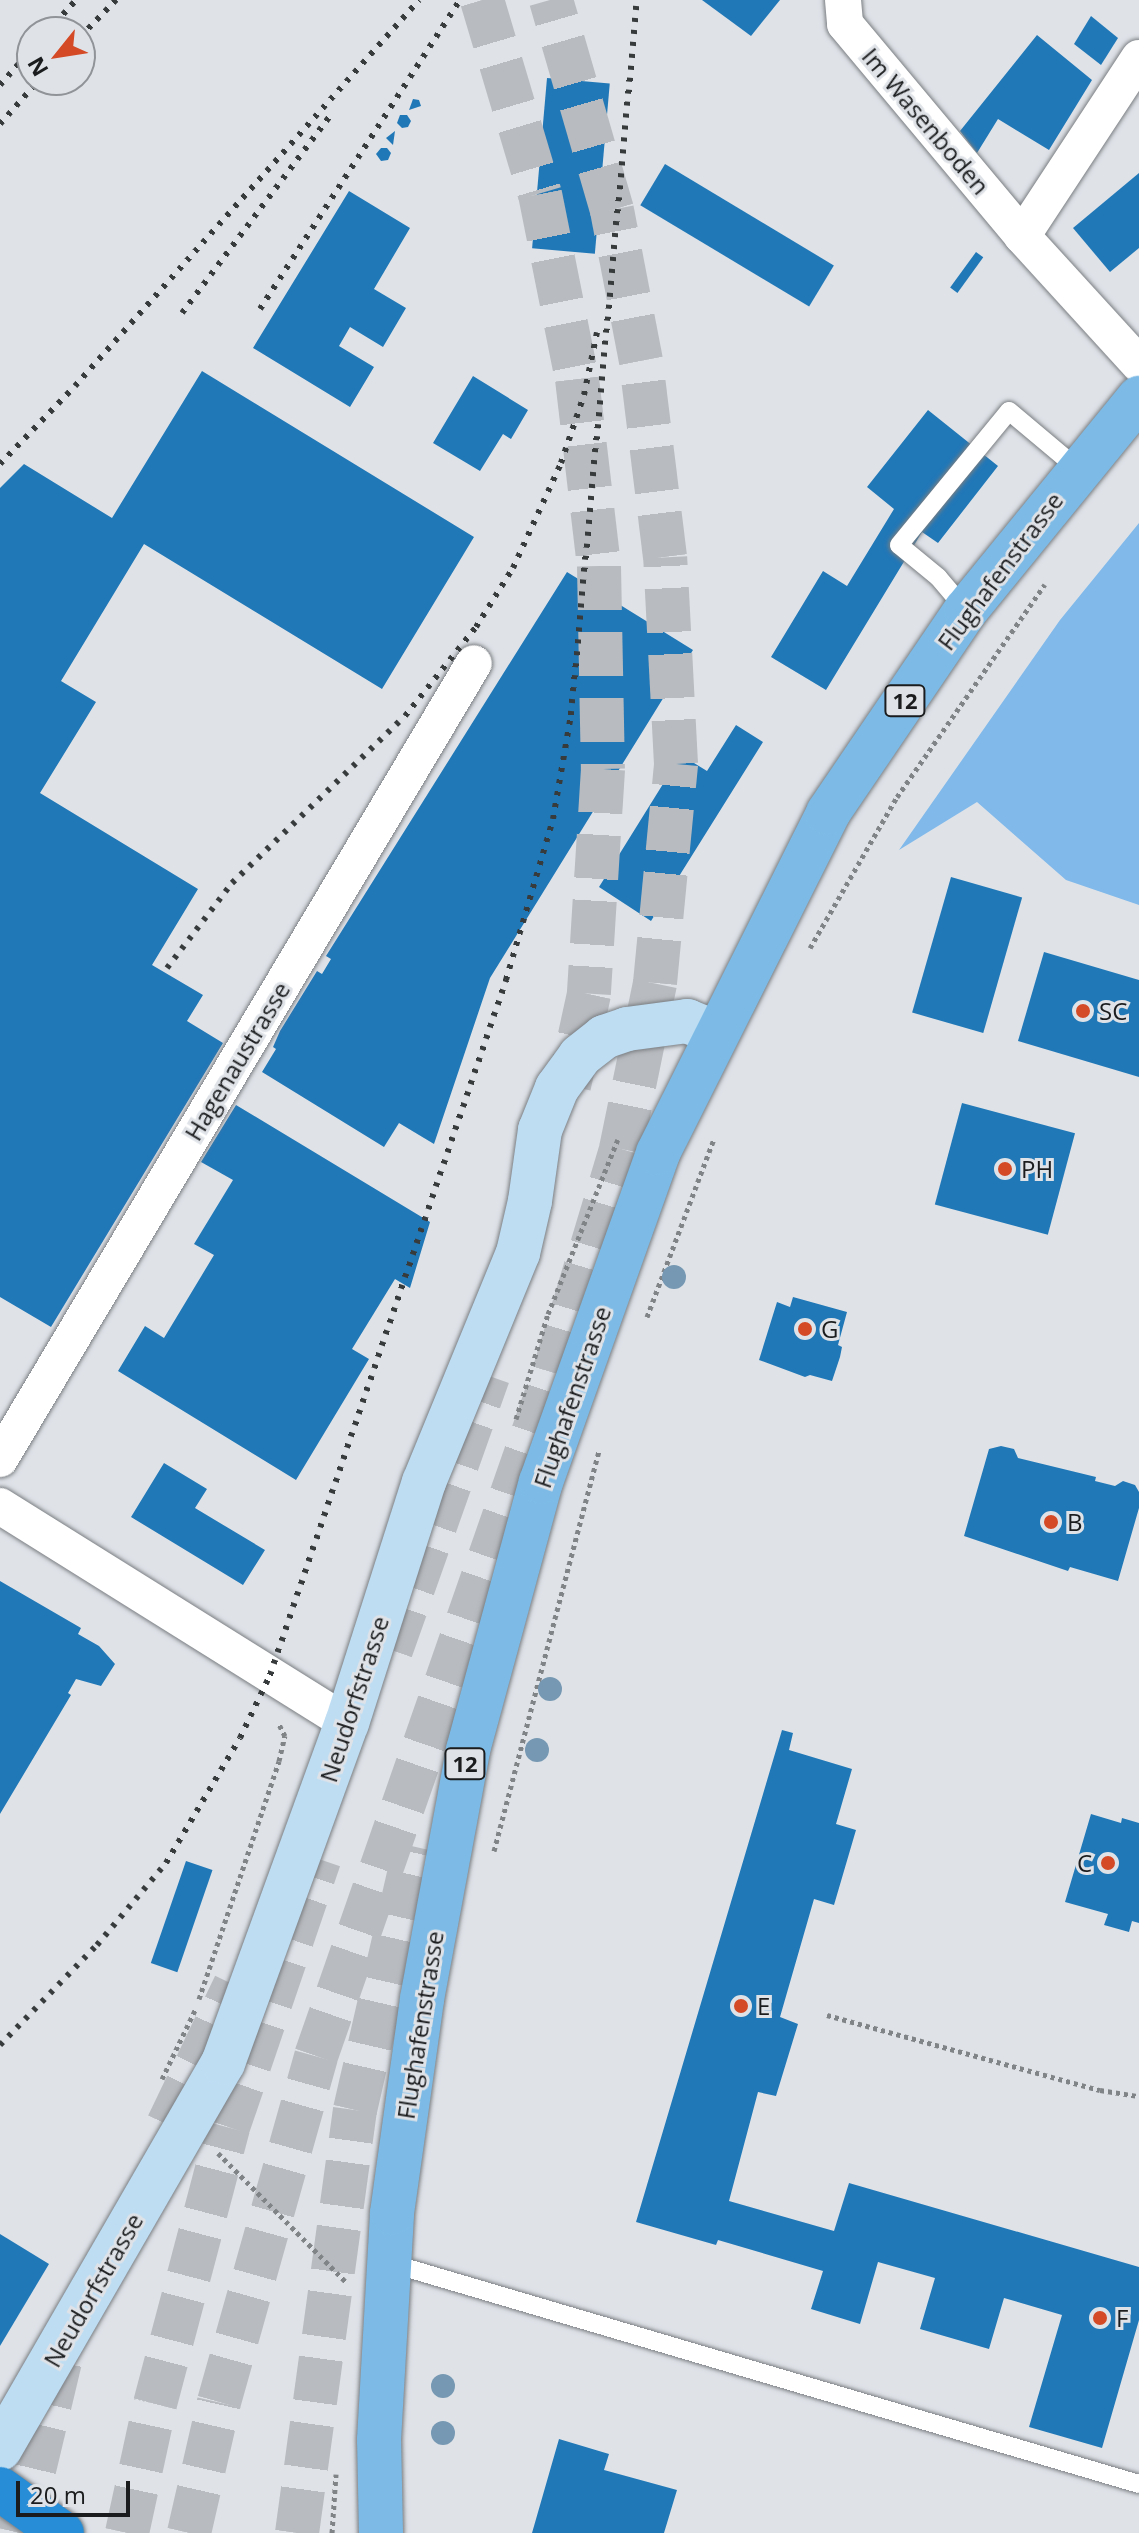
<!DOCTYPE html>
<style>
body{margin:0}
#map{position:relative;width:1139px;height:2533px;overflow:hidden;background:#dfe3e8;font-family:"Open Sans",sans-serif}
div>[style]{position:absolute}
[style*='--x']{left:calc(var(--x)*1px);top:calc(var(--y)*1px);width:calc(var(--w)*1px);rotate:calc(var(--a)*1deg)}
.green>*{inset:0;background:#80b9ea}
.building>*{inset:0;background:#2178b7;transform-origin:0 0}
.highway-tunnel>*{height:44px;margin-top:-22px;transform-origin:0;background:repeating-linear-gradient(90deg,#b8bbbf 0 44px,transparent 0 66px)}
.path>*{height:5px;margin-top:-2.5px;transform-origin:0;background:repeating-linear-gradient(90deg,#818487 0 4px,transparent 0 8px)}
.roads{filter:drop-shadow(0 0 2px #7a7e82) drop-shadow(0 0 2px #7a7e82)}
.lane>*{height:18px;margin:-9px;padding:0 9px;transform-origin:9px;border-radius:9px;background:#fff}
.street>*{height:36px;margin:-18px;padding:0 18px;transform-origin:18px;border-radius:18px;background:#fff}
.secondary>*{height:44px;margin:-22px;padding:0 22px;transform-origin:22px;border-radius:22px;background:#beddf3}
.primary>*{height:44px;margin:-22px;padding:0 22px;transform-origin:22px;border-radius:22px;background:#7dbbe6}
.highway>*{height:44px;margin:-22px;padding:0 22px;transform-origin:22px;border-radius:22px;background:#268dd6}
.rail>*{height:6px;margin-top:-3px;transform-origin:0;background:repeating-linear-gradient(90deg,#383b3c 0 4px,transparent 0 12px)}
.trees>*{width:24px;height:24px;margin:-12px;border-radius:50%;background:#7698b2}
.dots>*{width:22px;height:22px;translate:-50% -50%;box-sizing:border-box;border:4px solid #dfe3e8;border-radius:50%}
span{translate:-50% -50%;white-space:nowrap;text-align:center;line-height:1.15;-webkit-text-stroke:6px #dfe3e8;paint-order:stroke}
.shield-label span{padding:2px 6px;background:#dfe3e8;border:2px solid;border-radius:6px;-webkit-text-stroke-width:0}
.shield-label{font-size:22px;color:#1a1c1d;font-weight:700}
.street-label{font-size:24px;color:#1a1c1d}
.poi-label{font-size:24px;color:#1a1c1d}
.left{translate:0 -50%;text-align:left}
.right{translate:-100% -50%;text-align:right}
.north{position:absolute;left:16px;top:16px;width:80px;height:80px;box-sizing:border-box;background:#dfe3e8;border:2px solid #909397;border-radius:50%;rotate:240deg;font-size:22px;font-weight:700;line-height:32px;text-align:center;color:#1a1c1d}
.north::after{content:'';display:block;margin:auto;width:28px;height:36px;background:#d44a26;clip-path:polygon(50% 0,100% 100%,50% 72%,0 100%)}
.scale{position:absolute;left:16px;top:2481px;width:114px;height:36px;box-sizing:border-box;border:4px solid #1a1c1d;border-top:0;padding-left:10px;font-size:24px;line-height:28px;white-space:nowrap;color:#1a1c1d;-webkit-text-stroke:6px #dfe3e8;paint-order:stroke}
</style>
<div id="map">
<div class="green">
<div style="clip-path:polygon(1139px 523px,1139px 905px,1066px 880px,977px 802px,899px 850px,1060px 620px)"></div>
</div>
<div class="building">
<div style="clip-path:polygon(702px 0,780px 0,751px 36px)"></div>
<div style="clip-path:polygon(1091px 16px,1118px 38px,1101px 65px,1074px 44px)"></div>
<div style="clip-path:polygon(1037px 35px,1092px 80px,1049px 150px,998px 119px,977px 153px,960px 131px)"></div>
<div style="left:547px;top:78px;width:63px;height:171px;rotate:5deg"></div>
<div style="clip-path:polygon(413px 99px,419px 100px,421px 106px,409px 110px)"></div>
<div style="clip-path:polygon(400px 115px,407px 115px,411px 121px,408px 127px,402px 128px,397px 123px)"></div>
<div style="clip-path:polygon(395px 131px,393px 145px,386px 138px)"></div>
<div style="clip-path:polygon(381px 148px,387px 148px,391px 153px,388px 160px,381px 161px,376px 154px)"></div>
<div style="left:665px;top:164px;width:197px;height:48px;rotate:31deg"></div>
<div style="clip-path:polygon(1139px 173px,1139px 248px,1110px 272px,1073px 228px)"></div>
<div style="clip-path:polygon(349px 191px,410px 228px,374px 289px,406px 308px,383px 347px,350px 327px,339px 346px,374px 367px,350px 407px,253px 348px)"></div>
<div style="left:976px;top:252px;width:9px;height:44px;rotate:36deg"></div>
<div style="clip-path:polygon(202px 371px,474px 537px,382px 689px,144px 544px,61px 681px,96px 702px,40px 793px,198px 889px,152px 965px,203px 995px,187px 1021px,223px 1043px,51px 1327px,0 1297px,0 488px,24px 464px,112px 518px)"></div>
<div style="clip-path:polygon(473px 376px,528px 410px,511px 439px,503px 434px,480px 471px,433px 443px)"></div>
<div style="clip-path:polygon(928px 410px,998px 466px,938px 543px,922px 532px,826px 690px,771px 657px,823px 571px,847px 586px,894px 509px,867px 487px)"></div>
<div style="clip-path:polygon(567px 572px,693px 650px,490px 978px,434px 1144px,399px 1123px,384px 1147px,262px 1072px,276px 1049px,273px 1047px,280px 1031px,317px 971px,322px 974px,331px 959px,326px 956px)"></div>
<div style="clip-path:polygon(736px 725px,763px 742px,651px 921px,599px 887px,681px 755px,707px 771px)"></div>
<div style="left:951px;top:877px;width:74px;height:141px;rotate:16deg"></div>
<div style="clip-path:polygon(1044px 952px,1139px 980px,1139px 1077px,1018px 1041px)"></div>
<div style="left:962px;top:1103px;width:117px;height:105px;rotate:15deg"></div>
<div style="clip-path:polygon(236px 1105px,430px 1222px,410px 1288px,395px 1279px,352px 1349px,369px 1359px,296px 1480px,118px 1371px,145px 1326px,164px 1338px,214px 1255px,194px 1244px,233px 1180px,201px 1162px)"></div>
<div style="clip-path:polygon(793px 1297px,847px 1312px,838px 1345px,842px 1347px,840px 1357px,832px 1381px,810px 1375px,805px 1377px,759px 1360px,777px 1302px,790px 1307px)"></div>
<div style="clip-path:polygon(1001px 1446px,1014px 1449px,1018px 1458px,1096px 1477px,1095px 1481px,1115px 1486px,1123px 1481px,1135px 1485px,1139px 1492px,1139px 1508px,1118px 1581px,1070px 1567px,1068px 1571px,964px 1536px,989px 1449px)"></div>
<div style="clip-path:polygon(164px 1463px,207px 1489px,195px 1508px,265px 1550px,243px 1585px,131px 1517px)"></div>
<div style="clip-path:polygon(0 1581px,81px 1628px,78px 1634px,99px 1646px,115px 1664px,101px 1686px,76px 1679px,68px 1693px,71px 1695px,0 1814px)"></div>
<div style="clip-path:polygon(782px 1730px,793px 1733px,789px 1750px,852px 1769px,836px 1824px,856px 1830px,834px 1905px,814px 1899px,780px 2017px,798px 2024px,776px 2096px,758px 2092px,729px 2201px,834px 2231px,849px 2183px,1139px 2267px,1139px 2320px,1102px 2448px,1029px 2427px,1062px 2315px,1004px 2298px,989px 2349px,920px 2329px,935px 2278px,878px 2262px,860px 2324px,811px 2309px,823px 2271px,718px 2240px,716px 2245px,636px 2222px)"></div>
<div style="clip-path:polygon(1091px 1814px,1121px 1823px,1122px 1818px,1139px 1823px,1139px 1923px,1132px 1921px,1129px 1932px,1104px 1925px,1108px 1914px,1065px 1902px)"></div>
<div style="left:186px;top:1861px;width:28px;height:108px;rotate:19deg"></div>
<div style="clip-path:polygon(0 2234px,49px 2264px,0 2346px)"></div>
<div style="clip-path:polygon(559px 2439px,609px 2454px,604px 2470px,677px 2490px,664px 2533px,532px 2533px)"></div>
</div>
<div class="highway-tunnel">
<div style="--x:482;--y:0;--w:202;--a:73.4"></div>
<div style="--x:540;--y:194;--w:189;--a:78.7"></div>
<div style="--x:577;--y:379;--w:188;--a:83.3"></div>
<div style="--x:599;--y:566;--w:203;--a:88.9"></div>
<div style="--x:603;--y:769;--w:225;--a:93.6"></div>
<div style="--x:589;--y:994;--w:94;--a:102.3"></div>
<div style="--x:391;--y:1650;--w:291;--a:-70.5"></div>
<div style="--x:168;--y:2125;--w:155;--a:-64.4"></div>
<div style="--x:19;--y:2533;--w:185;--a:-76.6"></div>
<div style="--x:127;--y:2533;--w:132;--a:-77.8"></div>
<div style="--x:155;--y:2404;--w:286;--a:-75.2"></div>
<div style="--x:228;--y:2127;--w:283;--a:-71.2"></div>
<div style="--x:189;--y:2533;--w:134;--a:-77.1"></div>
<div style="--x:219;--y:2402;--w:359;--a:-74.3"></div>
<div style="--x:316;--y:2056;--w:723;--a:-70.79"></div>
<div style="--x:554;--y:1373;--w:234;--a:-73.3"></div>
<div style="--x:621;--y:1149;--w:169;--a:-78.4"></div>
<div style="--x:655;--y:983;--w:220;--a:-84.5"></div>
<div style="--x:676;--y:764;--w:207;--a:-93"></div>
<div style="--x:665;--y:557;--w:197;--a:-97"></div>
<div style="--x:641;--y:361;--w:154;--a:-100.9"></div>
<div style="--x:612;--y:210;--w:219;--a:-106.2"></div>
<div style="--x:297;--y:2533;--w:427;--a:-82.2"></div>
<div style="--x:355;--y:2110;--w:270;--a:-77.1"></div>
</div>
<div class="path">
<div style="--x:810;--y:948;--w:174;--a:-60.1"></div>
<div style="--x:897;--y:797;--w:259;--a:-55.2"></div>
<div style="--x:647;--y:1317;--w:190;--a:-69.4"></div>
<div style="--x:516;--y:1419;--w:110;--a:-73.1"></div>
<div style="--x:548;--y:1314;--w:188;--a:-68.2"></div>
<div style="--x:494;--y:1851;--w:415;--a:-75.3"></div>
<div style="--x:199;--y:1999;--w:251;--a:-71.4"></div>
<div style="--x:279;--y:1761;--w:26;--a:-77"></div>
<div style="--x:285;--y:1736;--w:13;--a:-117"></div>
<div style="--x:827;--y:2015;--w:283;--a:15.4"></div>
<div style="--x:1100;--y:2090;--w:39;--a:9"></div>
<div style="--x:162;--y:2079;--w:79;--a:-64.4"></div>
<div style="--x:218;--y:2153;--w:182;--a:45.2"></div>
<div style="--x:332;--y:2533;--w:59;--a:-86.1"></div>
</div>
<div class="roads">
<div class="lane">
<div style="--x:966;--y:610;--w:43;--a:-130.3"></div>
<div style="--x:938;--y:577;--w:50;--a:-140.6"></div>
<div style="--x:899;--y:545;--w:173;--a:-50.6"></div>
<div style="--x:1009;--y:411;--w:90;--a:40"></div>
<div style="--x:390;--y:2263;--w:781;--a:16.44"></div>
</div>
<div class="street">
<div style="--x:843;--y:0;--w:24;--a:85"></div>
<div style="--x:845;--y:24;--w:276;--a:50.1"></div>
<div style="--x:1139;--y:58;--w:213;--a:123.3"></div>
<div style="--x:1022;--y:236;--w:173;--a:47.6"></div>
<div style="--x:0;--y:1459;--w:926;--a:-59.23"></div>
<div style="--x:0;--y:1506;--w:409;--a:32"></div>
</div>
<div class="secondary">
<div style="--x:0;--y:2449;--w:446;--a:-60"></div>
<div style="--x:223;--y:2063;--w:362;--a:-70"></div>
<div style="--x:347;--y:1723;--w:253;--a:-72.3"></div>
<div style="--x:424;--y:1482;--w:248;--a:-67.7"></div>
<div style="--x:518;--y:1253;--w:53;--a:-77"></div>
<div style="--x:530;--y:1201;--w:72;--a:-82"></div>
<div style="--x:540;--y:1130;--w:45;--a:-68"></div>
<div style="--x:557;--y:1088;--w:39;--a:-54"></div>
<div style="--x:580;--y:1056;--w:31;--a:-38"></div>
<div style="--x:604;--y:1037;--w:24;--a:-19"></div>
<div style="--x:627;--y:1029;--w:61;--a:-7.6"></div>
<div style="--x:687;--y:1021;--w:31;--a:22"></div>
</div>
<div class="primary">
<div style="--x:381;--y:2533;--w:93;--a:-91.2"></div>
<div style="--x:379;--y:2440;--w:227;--a:-86.7"></div>
<div style="--x:392;--y:2213;--w:216;--a:-82"></div>
<div style="--x:422;--y:1999;--w:253;--a:-79.5"></div>
<div style="--x:468;--y:1750;--w:278;--a:-74.8"></div>
<div style="--x:541;--y:1482;--w:349;--a:-70.4"></div>
<div style="--x:658;--y:1153;--w:380;--a:-63.4"></div>
<div style="--x:828;--y:813;--w:245;--a:-55.8"></div>
<div style="--x:966;--y:610;--w:274;--a:-50.8"></div>
</div>
<div class="highway">
<div style="--x:0;--y:2489;--w:76;--a:35.4"></div>
</div>
</div>
<div class="rail">
<div style="--x:47;--y:32;--w:43;--a:-47.8"></div>
<div style="--x:80;--y:37;--w:52;--a:-45.8"></div>
<div style="--x:0;--y:85;--w:48;--a:-48.4"></div>
<div style="--x:0;--y:124;--w:59;--a:-48.4"></div>
<div style="--x:260;--y:309;--w:368;--a:-57.1"></div>
<div style="--x:182;--y:313;--w:250;--a:-53.1"></div>
<div style="--x:0;--y:464;--w:108;--a:-46.1"></div>
<div style="--x:75;--y:386;--w:517;--a:-48.29"></div>
<div style="--x:167;--y:968;--w:107;--a:-52.6"></div>
<div style="--x:232;--y:883;--w:240;--a:-44"></div>
<div style="--x:405;--y:716;--w:114;--a:-51.4"></div>
<div style="--x:476;--y:627;--w:70;--a:-57.9"></div>
<div style="--x:513;--y:568;--w:115;--a:-65.4"></div>
<div style="--x:561;--y:463;--w:72;--a:-71.3"></div>
<div style="--x:584;--y:395;--w:64;--a:-78.3"></div>
<div style="--x:0;--y:2045;--w:139;--a:-45.9"></div>
<div style="--x:97;--y:1945;--w:107;--a:-49.9"></div>
<div style="--x:166;--y:1863;--w:145;--a:-59.4"></div>
<div style="--x:240;--y:1738;--w:70;--a:-64.5"></div>
<div style="--x:270;--y:1675;--w:734;--a:-71.24"></div>
<div style="--x:506;--y:980;--w:168;--a:-73.7"></div>
<div style="--x:553;--y:819;--w:106;--a:-80.2"></div>
<div style="--x:571;--y:715;--w:718;--a:-84.73"></div>
</div>
<div class="trees">
<div style="left:674px;top:1277px"></div>
<div style="left:550px;top:1689px"></div>
<div style="left:537px;top:1750px"></div>
<div style="left:443px;top:2386px"></div>
<div style="left:443px;top:2433px"></div>
</div>
<div class="dots">
<div style="left:1083px;top:1011px;background:#d44a26"></div>
<div style="left:1005px;top:1169px;background:#d44a26"></div>
<div style="left:805px;top:1329px;background:#d44a26"></div>
<div style="left:1051px;top:1522px;background:#d44a26"></div>
<div style="left:1108px;top:1863px;background:#d44a26"></div>
<div style="left:741px;top:2006px;background:#d44a26"></div>
<div style="left:1100px;top:2318px;background:#d44a26"></div>
</div>
<div class="shield-label">
<span style="left:905px;top:701px">12</span>
<span style="left:465px;top:1764px">12</span>
</div>
<div class="street-label">
<span style="left:926px;top:121px;rotate:50deg">Im Wasenboden</span>
<span style="left:1000px;top:571px;rotate:-53deg">Flughafenstrasse</span>
<span style="left:237px;top:1061px;rotate:-59deg">Hagenaustrasse</span>
<span style="left:572px;top:1397px;rotate:-71deg">Flughafenstrasse</span>
<span style="left:354px;top:1699px;rotate:-72deg">Neudorfstrasse</span>
<span style="left:420px;top:2025px;rotate:-81deg">Flughafenstrasse</span>
<span style="left:93px;top:2290px;rotate:-60deg">Neudorfstrasse</span>
</div>
<div class="poi-label">
<span class="left" style="left:1099px;top:1011px">SC</span>
<span class="left" style="left:1021px;top:1169px">PH</span>
<span class="left" style="left:821px;top:1329px">G</span>
<span class="left" style="left:1067px;top:1522px">B</span>
<span class="right" style="left:1092px;top:1863px">C</span>
<span class="left" style="left:757px;top:2006px">E</span>
<span class="left" style="left:1116px;top:2318px">F</span>
</div>
<div class="north">N</div>
<div class="scale">20 m</div>
</div>
